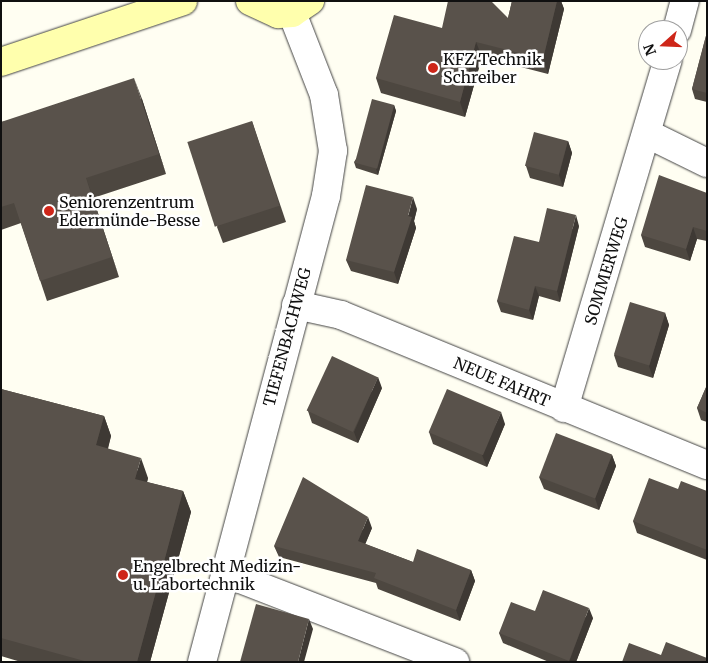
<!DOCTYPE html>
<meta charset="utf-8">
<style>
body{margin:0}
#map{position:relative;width:708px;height:663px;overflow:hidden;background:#fffef2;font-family:Merriweather,serif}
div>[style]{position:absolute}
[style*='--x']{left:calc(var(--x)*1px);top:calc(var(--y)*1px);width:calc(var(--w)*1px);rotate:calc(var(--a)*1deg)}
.roads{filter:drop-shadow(0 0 1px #434343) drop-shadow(0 0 1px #434343)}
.minor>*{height:28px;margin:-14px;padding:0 14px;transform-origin:14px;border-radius:14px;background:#fff}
.secondary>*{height:28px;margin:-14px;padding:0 14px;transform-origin:14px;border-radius:14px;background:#ffffad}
.wall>*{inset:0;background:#4d4740}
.shaded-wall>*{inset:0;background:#3e3934}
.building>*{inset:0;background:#59524b;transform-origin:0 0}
.dots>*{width:14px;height:14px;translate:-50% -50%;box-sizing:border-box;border:2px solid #fff;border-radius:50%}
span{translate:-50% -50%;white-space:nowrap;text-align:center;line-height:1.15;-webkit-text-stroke:5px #fff;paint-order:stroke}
.poi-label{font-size:16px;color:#101010}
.left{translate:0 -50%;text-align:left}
.street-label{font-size:16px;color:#101010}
.frame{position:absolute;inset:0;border:2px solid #101010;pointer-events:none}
.north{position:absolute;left:638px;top:20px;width:50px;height:50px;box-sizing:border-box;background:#fff;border:1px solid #9f9f9f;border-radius:50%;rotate:250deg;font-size:14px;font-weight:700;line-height:20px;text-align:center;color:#101010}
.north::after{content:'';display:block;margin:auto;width:18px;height:22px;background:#ce2619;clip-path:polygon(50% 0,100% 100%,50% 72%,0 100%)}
</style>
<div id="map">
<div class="roads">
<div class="minor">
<div style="--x:677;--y:30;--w:30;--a:-75"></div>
<div style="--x:648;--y:134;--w:66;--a:26.2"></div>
<div style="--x:296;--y:305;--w:46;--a:12.5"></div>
<div style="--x:341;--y:315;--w:396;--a:22.3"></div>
<div style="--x:564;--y:408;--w:363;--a:-73.4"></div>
<div style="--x:225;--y:573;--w:247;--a:21.2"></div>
<div style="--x:202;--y:662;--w:482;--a:-75.1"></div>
<div style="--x:326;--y:196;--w:46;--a:-81.2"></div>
<div style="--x:333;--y:151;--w:57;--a:-99.1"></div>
<div style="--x:324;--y:95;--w:88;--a:-111.3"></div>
</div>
<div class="secondary">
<div style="--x:250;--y:1;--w:31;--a:25"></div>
<div style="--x:278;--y:14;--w:14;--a:-4"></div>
<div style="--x:292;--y:13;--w:22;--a:-34"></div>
<div style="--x:1;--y:62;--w:192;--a:-18.5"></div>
</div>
</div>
<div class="wall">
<div style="clip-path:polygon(512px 1px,561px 1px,564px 9px,548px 74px,482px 57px,465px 117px,381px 93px,376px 78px,442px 28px,508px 18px)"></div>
<div style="clip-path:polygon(707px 32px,707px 102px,695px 99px,692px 89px)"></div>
<div style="clip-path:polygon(142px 99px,166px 174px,93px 198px,119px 277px,47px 301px,21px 223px,1px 230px,1px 122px)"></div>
<div style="clip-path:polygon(394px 105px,396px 111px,378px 175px,356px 168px,354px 162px)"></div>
<div style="clip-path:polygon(252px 121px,286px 222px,223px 243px,217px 227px)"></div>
<div style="clip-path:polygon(568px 141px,572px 153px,563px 187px,530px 178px,526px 166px)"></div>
<div style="clip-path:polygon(707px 193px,707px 241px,697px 239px,690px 261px,645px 247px,641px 235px)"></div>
<div style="clip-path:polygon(417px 209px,414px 221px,416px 228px,398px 284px,351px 271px,346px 260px)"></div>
<div style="clip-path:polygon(579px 226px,560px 302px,539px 296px,533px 320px,501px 312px,497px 301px,539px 242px)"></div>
<div style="clip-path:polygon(665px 313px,669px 325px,653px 378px,618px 367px,614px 355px)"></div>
<div style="clip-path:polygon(707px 385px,707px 422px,701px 420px,697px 408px)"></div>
<div style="clip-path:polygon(382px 388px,358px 443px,312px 423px,308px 411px)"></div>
<div style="clip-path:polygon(1px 389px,104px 416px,111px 436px,108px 449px,148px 478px,147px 482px,183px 491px,191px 512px,150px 662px,21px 662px,1px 656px)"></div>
<div style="clip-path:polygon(505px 424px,487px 467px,433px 444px,429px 432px)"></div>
<div style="clip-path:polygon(612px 455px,616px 466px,599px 510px,544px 489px,539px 477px)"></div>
<div style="clip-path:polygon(707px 491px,707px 560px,637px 533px,633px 521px)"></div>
<div style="clip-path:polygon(372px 528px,365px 544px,413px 562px,471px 570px,475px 581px,460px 621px,378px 589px,376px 583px,279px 557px,274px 546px)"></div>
<div style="clip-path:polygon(535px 611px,593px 618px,576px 662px,549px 662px,503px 643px,499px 633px)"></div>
</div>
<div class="shaded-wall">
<div style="clip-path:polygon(557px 1px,561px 1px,564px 9px,548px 74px,543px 59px)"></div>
<div style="clip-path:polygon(476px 42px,482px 57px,465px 117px,460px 102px)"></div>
<div style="clip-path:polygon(134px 78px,142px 99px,166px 174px,159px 154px)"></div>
<div style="clip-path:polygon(394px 105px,396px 111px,378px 175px,376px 169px)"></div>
<div style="clip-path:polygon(568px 141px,572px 153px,563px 187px,559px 175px)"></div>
<div style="clip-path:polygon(86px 178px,93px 198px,119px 277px,112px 257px)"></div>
<div style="clip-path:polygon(413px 197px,417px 209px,414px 221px,416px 228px,398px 284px,394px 272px)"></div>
<div style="clip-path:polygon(576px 215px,579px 226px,560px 302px,557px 291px)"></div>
<div style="clip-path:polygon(693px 227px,697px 239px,690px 261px,686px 249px)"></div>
<div style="clip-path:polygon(535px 286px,539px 296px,533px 320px,529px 310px)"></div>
<div style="clip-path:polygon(665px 313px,669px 325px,653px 378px,649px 366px)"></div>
<div style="clip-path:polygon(378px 377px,382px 388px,358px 443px,354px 432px)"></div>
<div style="clip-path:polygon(501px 412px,505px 424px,487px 467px,482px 455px)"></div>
<div style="clip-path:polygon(104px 416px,111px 436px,103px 465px,96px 445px)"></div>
<div style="clip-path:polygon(612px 455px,616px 466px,599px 510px,595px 498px)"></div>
<div style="clip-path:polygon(141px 458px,148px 478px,143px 499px,135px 479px)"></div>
<div style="clip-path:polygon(183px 491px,191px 512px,150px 662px,137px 662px)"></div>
<div style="clip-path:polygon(368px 517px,372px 528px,362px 552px,358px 541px)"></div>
<div style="clip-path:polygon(471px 570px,475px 581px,460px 621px,456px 610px)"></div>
<div style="clip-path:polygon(589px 608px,593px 618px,576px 662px,569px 662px)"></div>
<div style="clip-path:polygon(309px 619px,313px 629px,304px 662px,298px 662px)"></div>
</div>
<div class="building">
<div style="clip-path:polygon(448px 1px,491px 1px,508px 18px,512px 1px,557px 1px,543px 59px,476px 42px,460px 102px,376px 78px,394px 15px,442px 28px)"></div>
<div style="clip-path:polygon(707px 32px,707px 93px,692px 89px)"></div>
<div style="clip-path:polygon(134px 78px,159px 154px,86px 178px,112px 257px,40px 281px,14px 203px,1px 207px,1px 122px)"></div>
<div style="left:372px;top:99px;width:23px;height:66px;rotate:15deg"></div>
<div style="left:252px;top:121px;width:89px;height:68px;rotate:72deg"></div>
<div style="left:534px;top:132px;width:35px;height:35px;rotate:15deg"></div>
<div style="clip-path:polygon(659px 175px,707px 193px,707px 231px,693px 227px,686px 249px,641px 235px)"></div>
<div style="clip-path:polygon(366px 185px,413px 197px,408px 216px,412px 217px,394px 272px,346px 260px)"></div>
<div style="clip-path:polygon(547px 208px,576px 215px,557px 291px,535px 286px,529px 310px,497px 301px,514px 236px,539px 242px)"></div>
<div style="left:630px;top:302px;width:37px;height:55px;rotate:17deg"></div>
<div style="left:332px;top:356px;width:51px;height:60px;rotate:25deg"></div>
<div style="clip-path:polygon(707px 385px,707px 413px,697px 408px)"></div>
<div style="clip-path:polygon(1px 389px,104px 416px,96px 445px,141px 458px,135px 479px,183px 491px,137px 662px,88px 662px,1px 638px)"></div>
<div style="left:447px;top:389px;width:59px;height:47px;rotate:23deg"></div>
<div style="left:556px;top:433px;width:60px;height:47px;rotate:21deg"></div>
<div style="clip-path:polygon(303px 477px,368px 517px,358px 541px,413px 562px,417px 549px,471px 570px,456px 610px,374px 578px,376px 573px,274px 546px)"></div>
<div style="clip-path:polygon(649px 478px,678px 489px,681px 481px,707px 491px,707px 550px,633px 521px)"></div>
<div style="clip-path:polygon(543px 590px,589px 608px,569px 661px,499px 633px,511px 602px,535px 611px)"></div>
<div style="clip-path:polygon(256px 604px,309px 619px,298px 662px,240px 662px)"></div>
<div style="clip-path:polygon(666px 642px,707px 658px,707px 662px,622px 662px,629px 643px,661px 655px)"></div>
</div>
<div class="dots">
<div style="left:433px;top:68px;background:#ce2619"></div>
<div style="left:49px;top:211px;background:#ce2619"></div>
<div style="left:123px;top:575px;background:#ce2619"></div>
</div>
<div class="poi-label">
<span class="left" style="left:443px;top:68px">KFZ Technik<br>Schreiber</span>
<span class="left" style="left:59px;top:211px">Seniorenzentrum<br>Edermünde-Besse</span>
<span class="left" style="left:133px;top:575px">Engelbrecht Medizin-<br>u. Labortechnik</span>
</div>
<div class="street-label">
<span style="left:606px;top:271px;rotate:-73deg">SOMMERWEG</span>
<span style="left:287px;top:337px;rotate:-75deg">TIEFENBACHWEG</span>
<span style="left:502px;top:382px;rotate:23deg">NEUE FAHRT</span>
</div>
<div class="frame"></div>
<div class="north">N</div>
</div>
